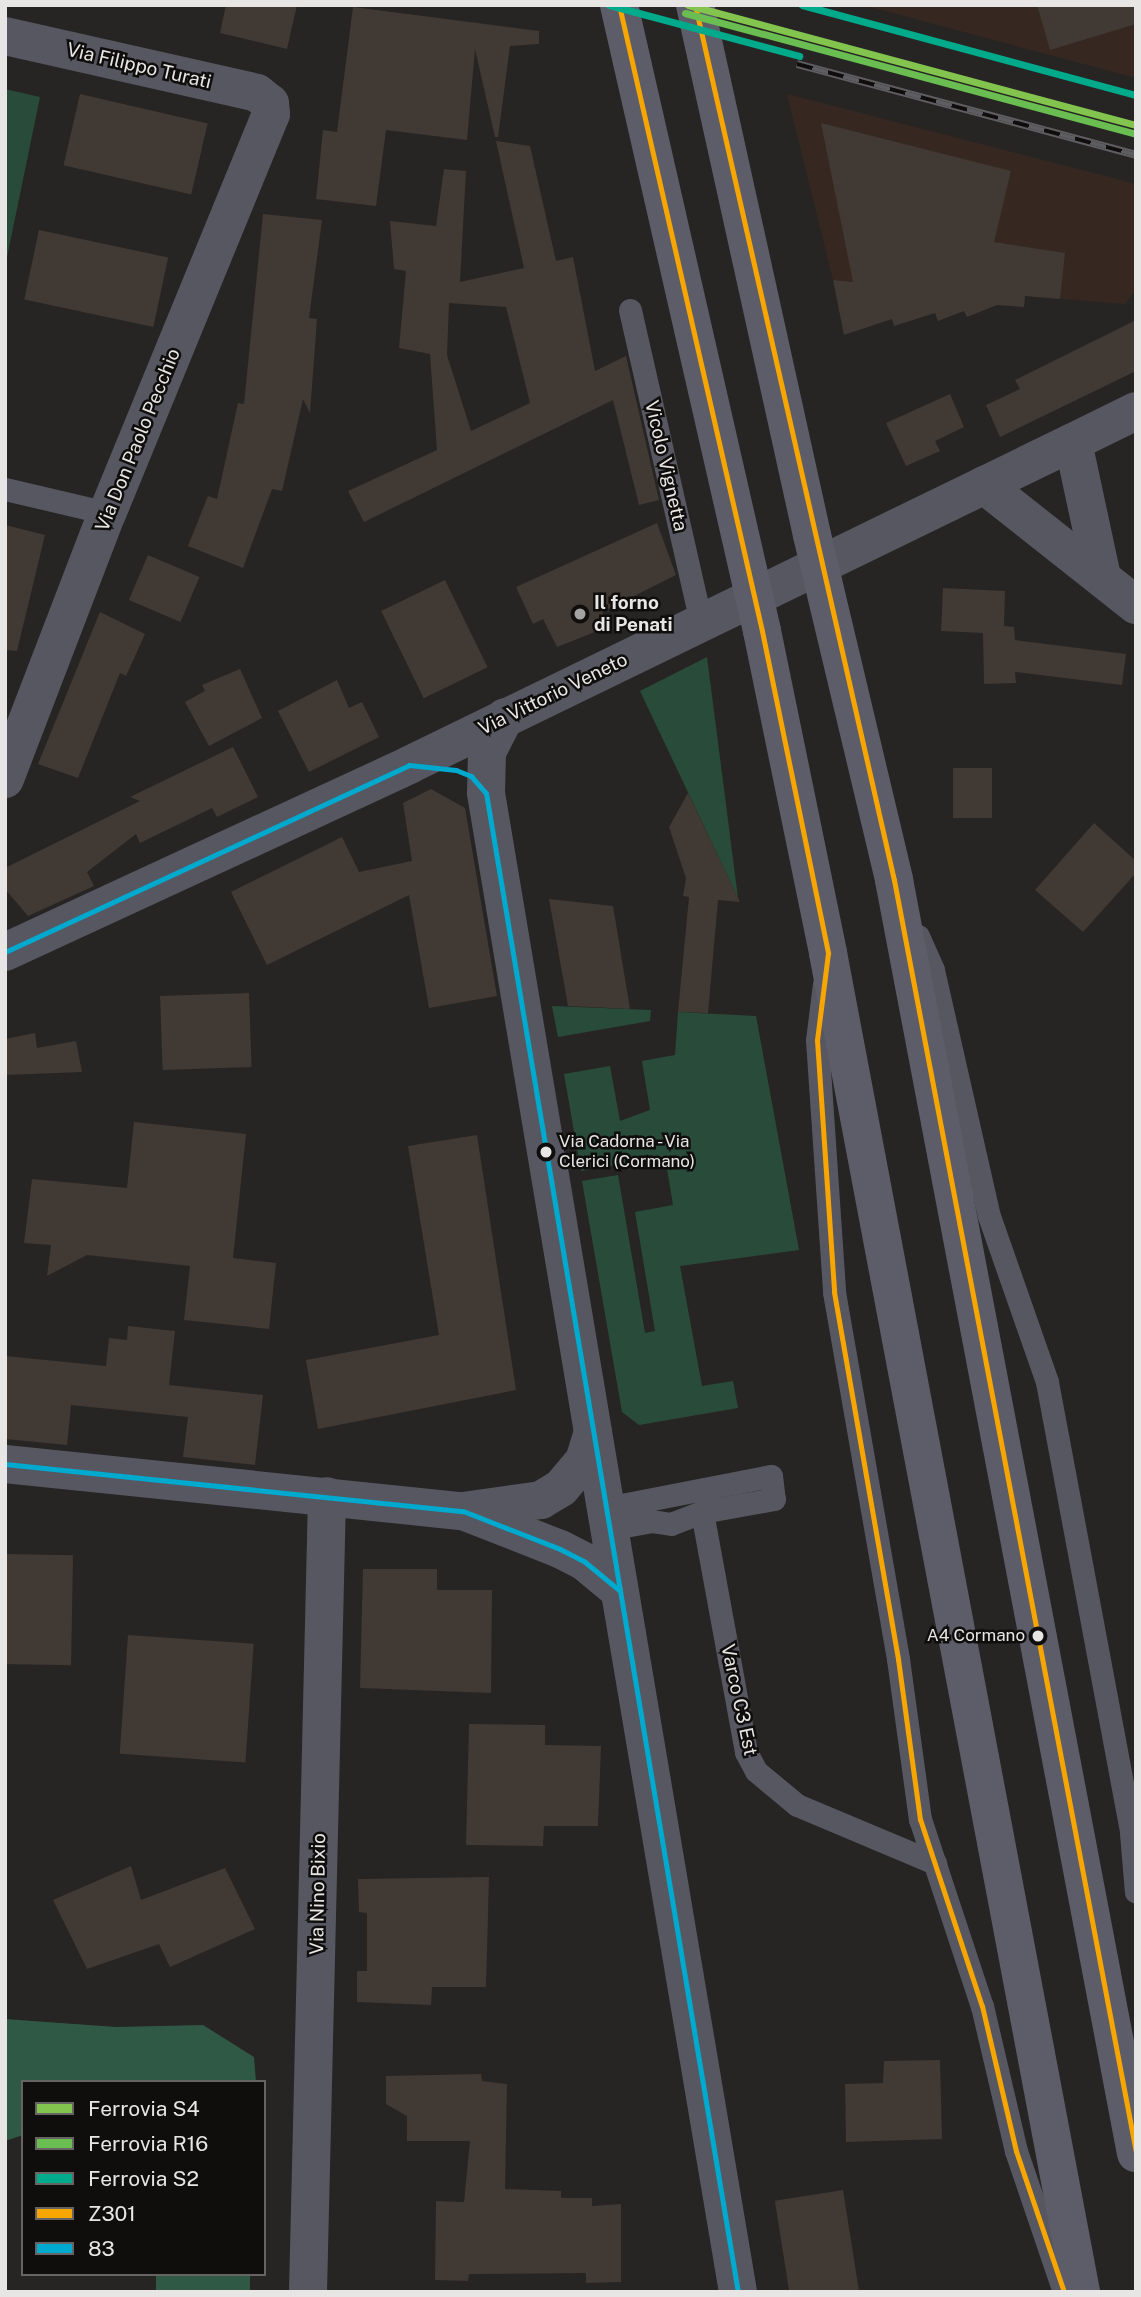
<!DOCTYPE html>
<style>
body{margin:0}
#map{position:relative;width:1141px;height:2297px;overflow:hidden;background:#262524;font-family:"Public Sans",sans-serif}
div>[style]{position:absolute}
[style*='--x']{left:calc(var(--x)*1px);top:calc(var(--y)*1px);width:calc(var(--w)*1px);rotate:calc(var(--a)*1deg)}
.industrial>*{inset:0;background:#362820}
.green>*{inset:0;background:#294c3a}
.forest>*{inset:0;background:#305945;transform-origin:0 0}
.building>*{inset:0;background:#413934;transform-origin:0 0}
.service>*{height:23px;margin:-11.5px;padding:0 11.5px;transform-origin:11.5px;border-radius:11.5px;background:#575762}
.minor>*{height:38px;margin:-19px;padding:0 19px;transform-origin:19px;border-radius:19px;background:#575762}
.tertiary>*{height:38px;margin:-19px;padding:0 19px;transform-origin:19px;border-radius:19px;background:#575762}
.motorway>*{height:38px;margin:-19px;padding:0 19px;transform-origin:19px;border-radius:19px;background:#5d5d69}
.rail>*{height:8px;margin-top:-4px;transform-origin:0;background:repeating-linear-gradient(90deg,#0f0e0d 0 16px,#5e5e62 0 32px);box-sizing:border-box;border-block:2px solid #5e5e62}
.bus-1>*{height:5px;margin:-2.5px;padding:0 2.5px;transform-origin:2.5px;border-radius:2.5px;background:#f7a600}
.bus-2>*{height:5px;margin:-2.5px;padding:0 2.5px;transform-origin:2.5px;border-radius:2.5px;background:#00a9ce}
.rail-1>*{height:7px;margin:-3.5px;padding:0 3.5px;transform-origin:3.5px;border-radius:3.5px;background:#82c44e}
.rail-2>*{height:7px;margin:-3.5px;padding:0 3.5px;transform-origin:3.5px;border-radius:3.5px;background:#69bd51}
.rail-3>*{height:7px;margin:-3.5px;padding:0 3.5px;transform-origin:3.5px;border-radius:3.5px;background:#00aa8a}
.dots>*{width:19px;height:19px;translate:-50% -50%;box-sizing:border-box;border:4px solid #0f0e0d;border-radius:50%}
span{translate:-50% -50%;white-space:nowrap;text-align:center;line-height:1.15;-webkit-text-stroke:5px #0f0e0d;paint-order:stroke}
.bus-label{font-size:17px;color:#e8e6e5}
.left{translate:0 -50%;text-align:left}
.right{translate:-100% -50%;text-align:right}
.street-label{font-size:19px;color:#e8e6e5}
.poi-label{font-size:19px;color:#e8e6e5;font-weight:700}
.frame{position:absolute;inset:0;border:7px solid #e8e6e5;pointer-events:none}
.legend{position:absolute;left:21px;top:2080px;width:245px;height:196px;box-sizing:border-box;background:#0f0e0d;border:2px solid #666463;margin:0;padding:9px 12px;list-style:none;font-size:21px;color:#e8e6e5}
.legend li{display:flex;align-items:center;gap:14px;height:35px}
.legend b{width:35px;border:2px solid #666463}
</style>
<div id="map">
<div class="industrial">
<div style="clip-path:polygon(863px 5px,1136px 5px,1136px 78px)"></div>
<div style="clip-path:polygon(787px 94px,1136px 184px,1136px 289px,1125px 304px,833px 280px)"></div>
</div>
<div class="green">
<div style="clip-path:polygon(5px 89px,40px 97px,5px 267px)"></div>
<div style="clip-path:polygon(707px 657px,738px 898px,640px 691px)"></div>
<div style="clip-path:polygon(552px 1006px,651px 1010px,650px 1021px,558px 1037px)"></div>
<div style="clip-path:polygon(678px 1012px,756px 1016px,799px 1250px,680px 1266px,702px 1386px,733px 1381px,738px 1408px,639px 1425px,622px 1412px,582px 1181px,618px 1175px,645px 1333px,655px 1331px,635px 1212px,673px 1205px,665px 1157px,581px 1171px,564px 1074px,610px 1066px,620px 1121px,650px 1110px,642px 1061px,675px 1055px)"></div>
</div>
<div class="forest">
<div style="clip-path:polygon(5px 2019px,116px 2027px,203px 2025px,254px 2057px,256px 2082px,23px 2082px,23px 2135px,5px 2141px)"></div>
<div style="left:156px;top:2274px;width:94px;height:18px"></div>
</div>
<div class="building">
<div style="clip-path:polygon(226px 5px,297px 5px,287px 49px,220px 33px)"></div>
<div style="clip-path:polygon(1037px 5px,1136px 5px,1136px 24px,1050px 50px)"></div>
<div style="clip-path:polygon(353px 7px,539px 31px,539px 44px,510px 46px,498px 137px,495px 137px,475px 49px,467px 140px,386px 130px,376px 206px,316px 199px,323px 130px,337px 132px)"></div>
<div style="left:80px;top:94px;width:131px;height:73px;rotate:13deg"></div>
<div style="clip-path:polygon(821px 123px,1011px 171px,994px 242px,1065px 253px,1060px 299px,1025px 296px,1024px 307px,997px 305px,967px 317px,964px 311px,938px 321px,935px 313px,894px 326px,892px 319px,844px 335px,833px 280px,853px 282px)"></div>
<div style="clip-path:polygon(evenodd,496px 141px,530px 146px,556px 261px,573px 257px,595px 371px,626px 356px,659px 500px,639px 505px,613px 400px,364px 522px,348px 491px,437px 450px,430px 354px,399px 348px,406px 271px,394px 269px,390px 221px,436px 226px,444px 169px,466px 171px,460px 282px,524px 268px,496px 141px,449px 303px,506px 307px,530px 403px,471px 431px,447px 355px,449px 303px)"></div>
<div style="clip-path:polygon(263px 214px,322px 220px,309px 318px,317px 319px,310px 413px,303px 399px,282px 491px,272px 489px,243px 568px,188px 546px,208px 496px,217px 499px,238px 403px,244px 404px)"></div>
<div style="left:39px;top:230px;width:132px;height:71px;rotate:12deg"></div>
<div style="clip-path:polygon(1136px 320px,1136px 371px,1000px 437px,986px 405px,1020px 389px,1015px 380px)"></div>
<div style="clip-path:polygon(950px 394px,964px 427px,935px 441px,940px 451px,906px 466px,886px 423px)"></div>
<div style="clip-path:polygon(657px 523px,676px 575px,602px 612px,610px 626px,557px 647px,543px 619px,533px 624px,516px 587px)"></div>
<div style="clip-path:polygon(5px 525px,45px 535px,17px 651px,5px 650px)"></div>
<div style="left:148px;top:555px;width:56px;height:49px;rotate:23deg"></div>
<div style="left:445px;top:580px;width:97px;height:71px;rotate:64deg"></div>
<div style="clip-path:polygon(943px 588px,1005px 591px,1004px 626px,1014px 627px,1015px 640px,1126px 654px,1122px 685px,1015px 672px,1016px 683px,984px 684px,983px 633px,941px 631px)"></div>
<div style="clip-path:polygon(100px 612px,145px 634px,126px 676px,120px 673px,78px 778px,38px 764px)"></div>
<div style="clip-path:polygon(240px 669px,262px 718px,209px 746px,185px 702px,205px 691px,202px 685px)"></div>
<div style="clip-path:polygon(337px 680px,349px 708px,362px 702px,379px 737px,309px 772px,278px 711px)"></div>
<div style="clip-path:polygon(233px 747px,258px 797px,217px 817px,212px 808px,140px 843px,136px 834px,87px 872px,94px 886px,28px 916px,5px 889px,5px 868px,140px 801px,130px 797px)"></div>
<div style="left:953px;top:768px;width:39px;height:50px"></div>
<div style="clip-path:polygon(431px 789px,465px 808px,497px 996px,429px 1008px,409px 895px,267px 965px,231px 892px,342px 837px,359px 872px,412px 861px,403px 803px)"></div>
<div style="clip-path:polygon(688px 793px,740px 902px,718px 900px,708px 1013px,678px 1012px,689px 897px,683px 896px,686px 878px,669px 827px)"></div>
<div style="clip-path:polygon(1094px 823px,1136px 861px,1136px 873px,1083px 932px,1035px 890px)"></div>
<div style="clip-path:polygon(549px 899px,613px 906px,630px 1009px,568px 1006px)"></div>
<div style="left:249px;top:993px;width:74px;height:89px;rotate:88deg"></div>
<div style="clip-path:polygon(35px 1033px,37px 1048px,76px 1041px,82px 1072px,5px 1075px,5px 1039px)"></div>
<div style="clip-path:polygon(134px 1122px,246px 1134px,233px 1258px,276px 1263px,269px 1329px,184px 1320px,190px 1266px,87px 1255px,47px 1276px,51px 1245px,24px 1243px,32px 1179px,127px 1188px)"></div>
<div style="clip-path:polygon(477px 1135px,516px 1390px,318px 1429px,306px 1360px,439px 1335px,408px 1146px)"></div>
<div style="clip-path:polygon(128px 1326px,175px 1331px,169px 1385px,263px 1395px,255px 1465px,183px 1457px,188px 1417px,71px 1405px,67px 1445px,5px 1439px,5px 1356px,106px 1366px,109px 1338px,127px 1340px)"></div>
<div style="left:5px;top:1554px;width:68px;height:110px;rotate:1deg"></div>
<div style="clip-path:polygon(363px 1569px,437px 1569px,437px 1590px,492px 1590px,491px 1693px,360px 1688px)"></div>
<div style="left:128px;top:1635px;width:126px;height:119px;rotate:4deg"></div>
<div style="clip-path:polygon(469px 1724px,545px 1725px,545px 1745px,601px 1746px,598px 1826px,544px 1826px,543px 1846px,466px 1845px)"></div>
<div style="clip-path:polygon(131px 1866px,141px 1900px,225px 1868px,255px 1929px,170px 1967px,159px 1944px,87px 1969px,53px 1900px)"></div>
<div style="clip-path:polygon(489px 1877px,486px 1987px,432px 1987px,431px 2005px,357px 2002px,357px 1971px,367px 1971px,367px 1913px,359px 1912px,358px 1879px)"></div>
<div style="clip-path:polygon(940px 2060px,942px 2139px,846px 2142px,845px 2084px,883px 2083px,884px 2061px)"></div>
<div style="clip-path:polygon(481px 2074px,482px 2081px,507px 2084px,505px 2189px,561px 2191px,561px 2198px,592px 2198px,592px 2206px,621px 2204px,621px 2282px,586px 2283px,586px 2273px,469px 2274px,468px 2281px,435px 2280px,436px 2201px,464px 2202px,470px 2141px,407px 2141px,407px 2116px,386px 2104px,386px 2076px)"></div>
<div style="left:843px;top:2190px;width:103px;height:69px;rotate:81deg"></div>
</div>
<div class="service">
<div style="--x:630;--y:310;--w:320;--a:77.2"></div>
<div style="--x:5;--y:489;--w:105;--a:13.2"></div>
<div style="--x:918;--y:936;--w:37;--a:66"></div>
<div style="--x:933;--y:970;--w:252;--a:77.2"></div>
<div style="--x:989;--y:1216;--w:176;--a:70.7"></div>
<div style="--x:1047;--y:1382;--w:459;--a:79.4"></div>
<div style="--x:1131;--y:1833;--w:59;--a:85.2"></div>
<div style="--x:824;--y:984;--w:56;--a:97.1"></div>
<div style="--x:817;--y:1040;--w:253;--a:86.1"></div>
<div style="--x:834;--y:1292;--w:373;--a:80.1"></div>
<div style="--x:898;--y:1659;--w:162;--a:82.2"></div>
<div style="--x:920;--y:1819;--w:197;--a:71.7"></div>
<div style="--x:982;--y:2006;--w:149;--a:76.8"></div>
<div style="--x:1016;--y:2151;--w:149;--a:71.2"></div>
<div style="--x:606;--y:1508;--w:168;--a:-11"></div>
<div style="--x:771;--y:1476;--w:23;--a:83"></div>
<div style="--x:774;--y:1499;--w:73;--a:169.8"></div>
<div style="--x:702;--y:1512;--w:33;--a:159"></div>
<div style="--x:671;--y:1524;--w:19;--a:-171"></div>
<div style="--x:652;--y:1521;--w:44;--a:169.5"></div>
<div style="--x:702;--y:1512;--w:244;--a:79.6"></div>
<div style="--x:746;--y:1752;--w:21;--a:62"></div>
<div style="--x:756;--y:1771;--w:53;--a:39.7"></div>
<div style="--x:797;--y:1805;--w:150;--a:22.8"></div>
</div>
<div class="minor">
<div style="--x:5;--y:36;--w:258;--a:12.7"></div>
<div style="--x:257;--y:93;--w:16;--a:38"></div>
<div style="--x:270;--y:103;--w:11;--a:85"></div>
<div style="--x:271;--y:114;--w:431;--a:112.3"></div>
<div style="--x:107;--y:513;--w:285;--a:111"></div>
<div style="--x:1073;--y:442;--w:70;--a:-26.2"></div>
<div style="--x:593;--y:1432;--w:872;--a:80.43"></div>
<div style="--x:463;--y:1511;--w:104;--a:21.4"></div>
<div style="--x:560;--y:1549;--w:28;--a:27"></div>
<div style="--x:585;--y:1562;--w:44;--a:39.5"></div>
<div style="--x:308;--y:2292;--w:796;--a:-88.63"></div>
</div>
<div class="tertiary">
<div style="--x:984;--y:485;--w:194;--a:38.3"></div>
<div style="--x:5;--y:952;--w:445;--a:-24.8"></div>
<div style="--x:409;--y:765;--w:738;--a:-25.94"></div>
<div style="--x:1073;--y:442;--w:134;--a:77.9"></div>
<div style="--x:5;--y:1464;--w:460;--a:5.9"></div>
<div style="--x:463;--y:1511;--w:79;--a:-8"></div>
<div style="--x:541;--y:1500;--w:23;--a:-31"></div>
<div style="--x:561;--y:1488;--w:35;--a:-50"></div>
<div style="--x:584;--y:1461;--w:30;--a:-73"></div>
<div style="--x:593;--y:1432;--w:648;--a:-99.51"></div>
<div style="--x:486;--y:793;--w:41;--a:-88.6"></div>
<div style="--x:487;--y:752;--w:39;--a:-63"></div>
</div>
<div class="motorway">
<div style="--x:619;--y:5;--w:642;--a:77.13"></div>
<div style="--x:762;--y:631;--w:329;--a:78.4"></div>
<div style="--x:828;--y:953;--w:1363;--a:79.3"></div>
<div style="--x:695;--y:5;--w:543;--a:77.55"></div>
<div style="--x:812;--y:535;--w:355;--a:76.6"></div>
<div style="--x:894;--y:880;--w:1296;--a:79.24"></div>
</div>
<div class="rail">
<div style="--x:797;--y:64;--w:351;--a:15"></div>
</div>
<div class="bus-1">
<div style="--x:619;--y:5;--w:642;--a:77.13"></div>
<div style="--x:762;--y:631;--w:329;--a:78.4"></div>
<div style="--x:828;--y:953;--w:88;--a:97.2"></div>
<div style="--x:817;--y:1040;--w:253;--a:86.1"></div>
<div style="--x:834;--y:1292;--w:373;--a:80.1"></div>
<div style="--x:898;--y:1659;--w:162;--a:82.2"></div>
<div style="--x:920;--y:1819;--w:197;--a:71.7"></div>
<div style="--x:982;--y:2006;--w:149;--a:76.8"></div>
<div style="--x:1016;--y:2151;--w:149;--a:71.2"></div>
<div style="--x:695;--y:5;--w:897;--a:77.19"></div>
<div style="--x:894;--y:880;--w:1295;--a:79.23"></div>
</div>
<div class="bus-2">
<div style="--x:5;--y:952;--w:445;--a:-24.8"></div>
<div style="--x:409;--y:765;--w:47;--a:6.1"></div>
<div style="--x:456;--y:770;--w:16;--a:22"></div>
<div style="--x:471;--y:776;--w:23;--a:49"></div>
<div style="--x:486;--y:793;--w:1520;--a:80.46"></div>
<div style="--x:5;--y:1464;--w:460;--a:5.9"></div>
<div style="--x:463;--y:1511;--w:104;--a:21.4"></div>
<div style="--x:560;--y:1549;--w:28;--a:27"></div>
<div style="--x:585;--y:1562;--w:44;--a:39.5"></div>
</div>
<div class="rail-1">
<div style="--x:688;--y:5;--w:464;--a:15"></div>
</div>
<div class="rail-2">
<div style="--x:685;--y:13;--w:465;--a:15"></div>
</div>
<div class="rail-3">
<div style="--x:609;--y:5;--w:197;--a:15"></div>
<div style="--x:802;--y:5;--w:346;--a:15.1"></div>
</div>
<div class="dots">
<div style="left:580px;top:614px;background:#a4a2a1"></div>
<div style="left:546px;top:1152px;background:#e8e6e5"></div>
<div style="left:1038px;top:1636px;background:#e8e6e5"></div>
</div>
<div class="bus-label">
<span class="left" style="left:559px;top:1152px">Via Cadorna - Via<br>Clerici (Cormano)</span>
<span class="right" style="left:1025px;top:1636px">A4 Cormano</span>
</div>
<div class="street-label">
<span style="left:139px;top:66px;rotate:13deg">Via Filippo Turati</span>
<span style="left:138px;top:440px;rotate:-68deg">Via Don Paolo Pecchio</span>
<span style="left:666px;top:466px;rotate:77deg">Vicolo Vignetta</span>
<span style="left:553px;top:694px;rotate:-26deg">Via Vittorio Veneto</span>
<span style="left:739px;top:1700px;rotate:78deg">Varco C3 Est</span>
<span style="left:318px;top:1894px;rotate:-89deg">Via Nino Bixio</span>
</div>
<div class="poi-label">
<span class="left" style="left:594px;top:614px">Il forno<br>di Penati</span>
</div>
<div class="frame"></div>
<ul class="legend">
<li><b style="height:9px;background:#82c44e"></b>Ferrovia S4</li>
<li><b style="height:9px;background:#69bd51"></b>Ferrovia R16</li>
<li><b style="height:9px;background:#00aa8a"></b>Ferrovia S2</li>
<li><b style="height:9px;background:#f7a600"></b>Z301</li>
<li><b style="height:9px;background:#00a9ce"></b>83</li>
</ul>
</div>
